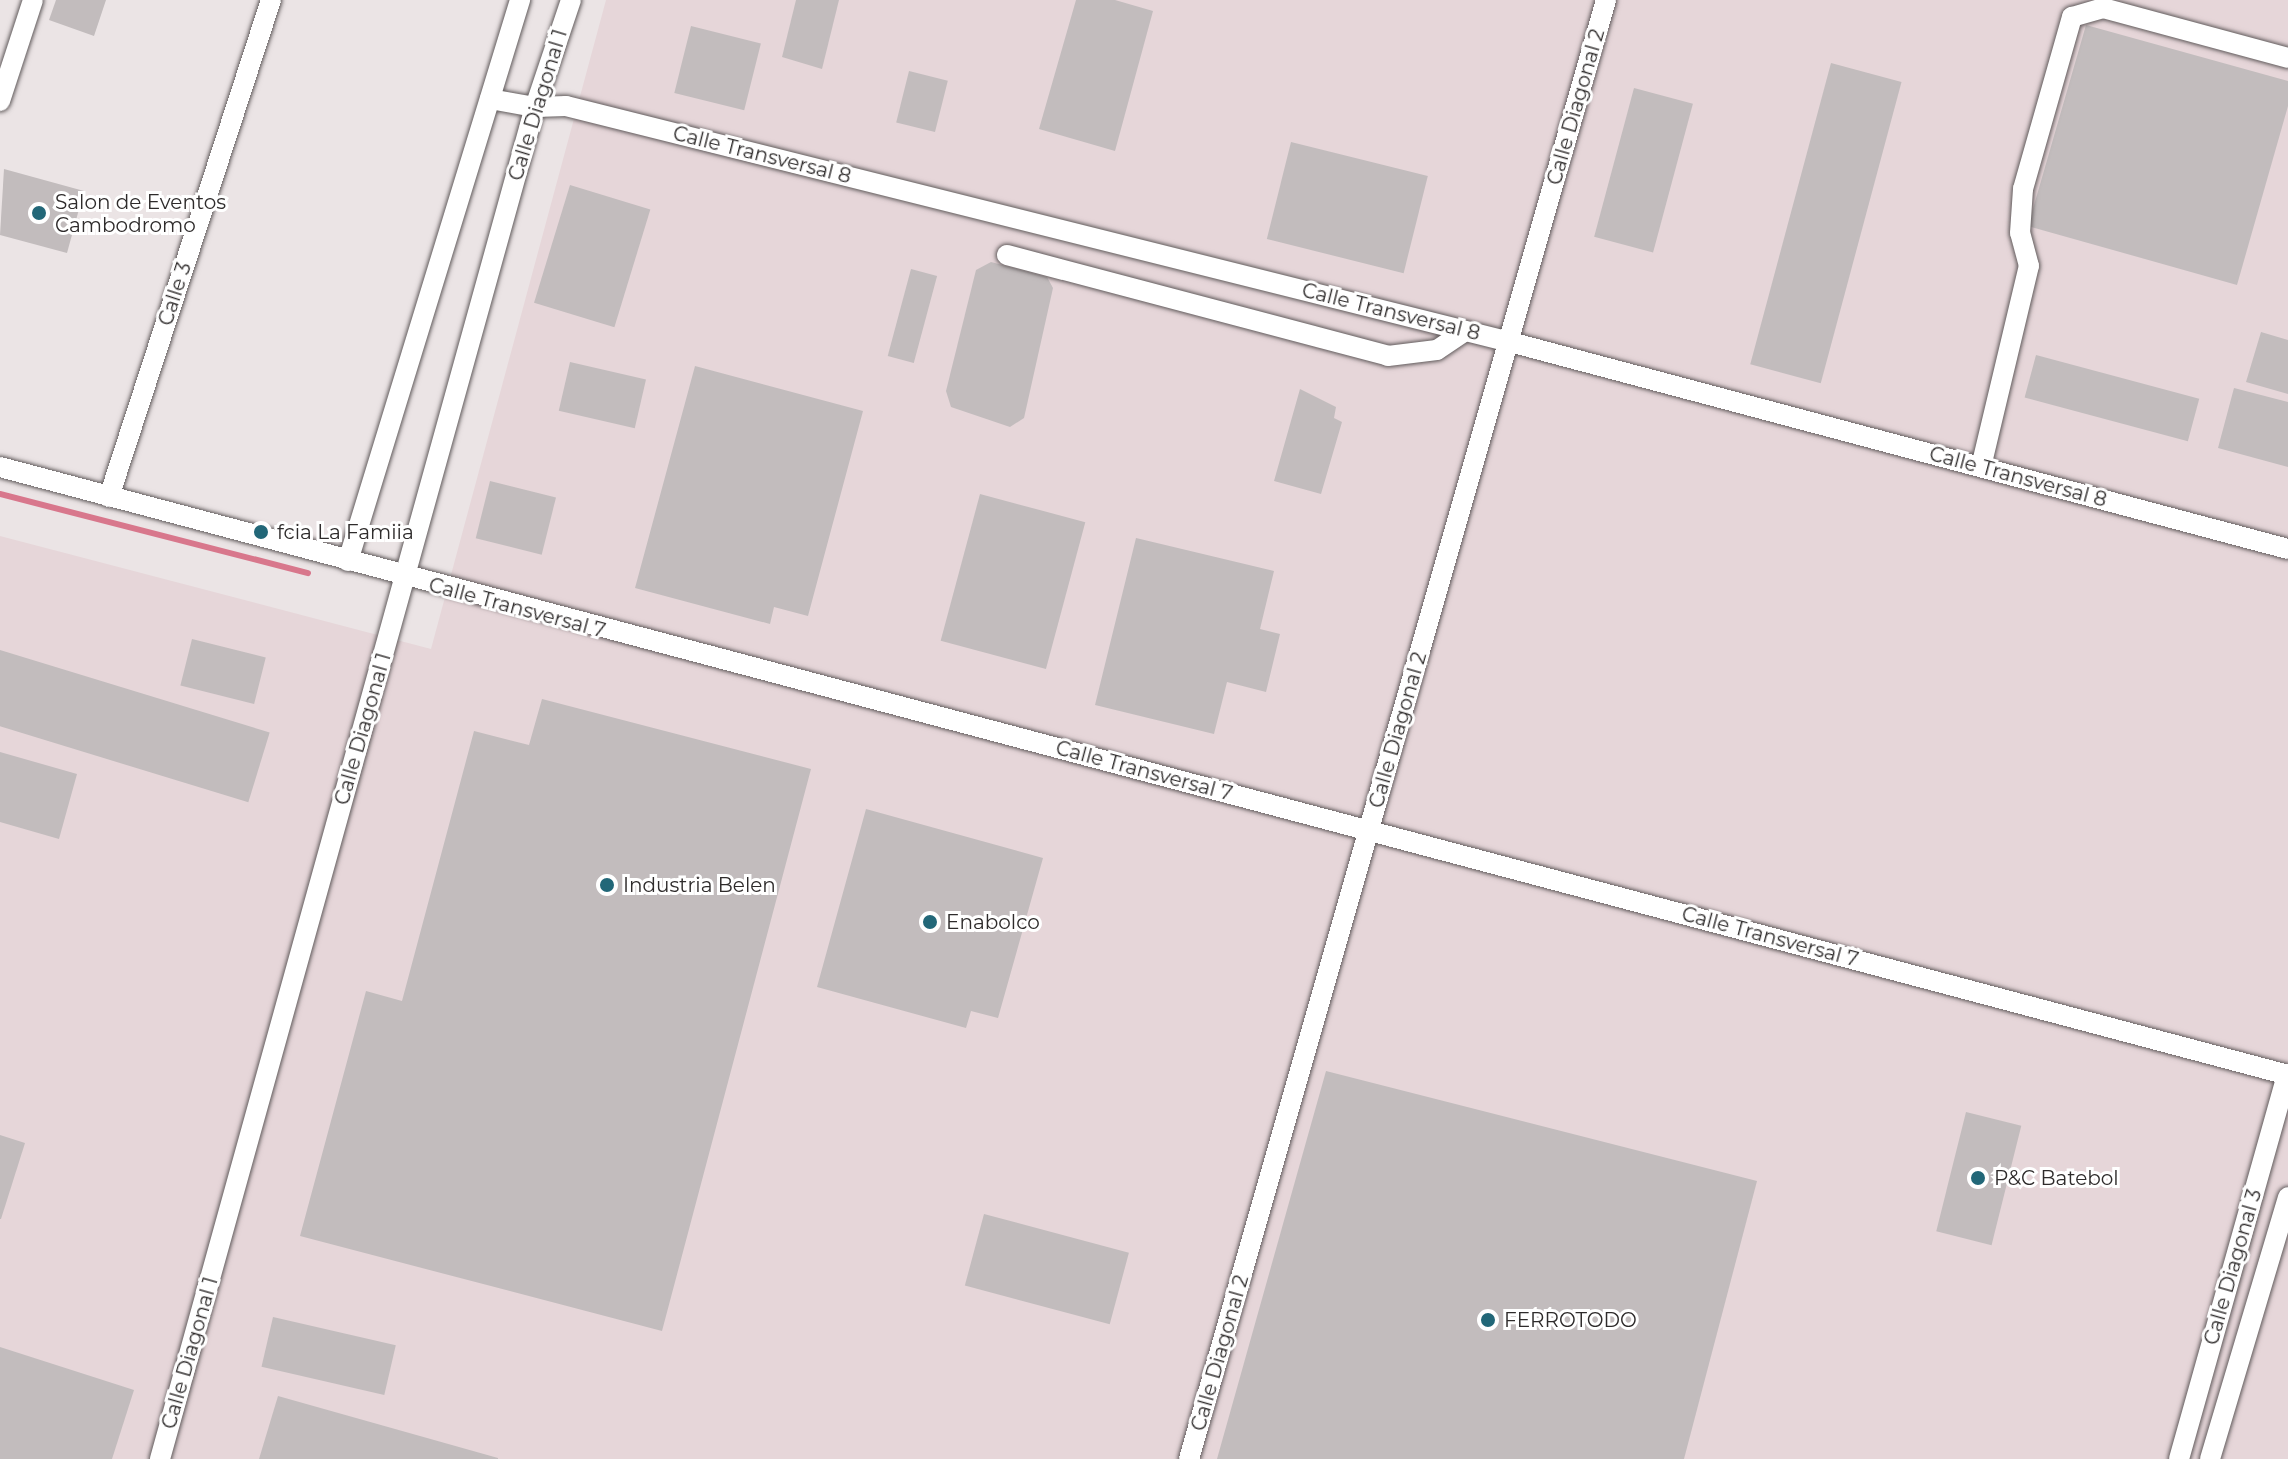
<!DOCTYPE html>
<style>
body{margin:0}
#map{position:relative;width:2288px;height:1459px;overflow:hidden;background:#ebe4e5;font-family:Montserrat,sans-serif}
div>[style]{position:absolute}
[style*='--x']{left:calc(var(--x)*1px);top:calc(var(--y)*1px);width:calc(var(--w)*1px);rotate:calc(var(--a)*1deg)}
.built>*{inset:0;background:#e6d6d9}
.stream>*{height:6px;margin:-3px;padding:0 3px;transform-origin:3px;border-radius:3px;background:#d8778c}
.building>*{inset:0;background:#c2bcbd;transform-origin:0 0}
.roads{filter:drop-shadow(0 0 2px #615b5c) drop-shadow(0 0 2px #615b5c)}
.minor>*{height:20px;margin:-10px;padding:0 10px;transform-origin:10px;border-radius:10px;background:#fff}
.dots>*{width:22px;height:22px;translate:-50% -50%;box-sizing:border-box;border:4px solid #fff;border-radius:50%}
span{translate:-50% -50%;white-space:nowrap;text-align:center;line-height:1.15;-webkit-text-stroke:6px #fff;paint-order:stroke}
.street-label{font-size:20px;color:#2e2b2b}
.poi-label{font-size:20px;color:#2e2b2b}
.left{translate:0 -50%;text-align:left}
</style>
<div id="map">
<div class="built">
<div style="clip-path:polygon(606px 0,2288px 0,2288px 1459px,0 1459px,0 536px,431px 649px)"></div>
</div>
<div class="stream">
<div style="--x:0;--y:494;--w:318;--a:14.4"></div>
</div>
<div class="building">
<div style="clip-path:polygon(56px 0,106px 0,94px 36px,49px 20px)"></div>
<div style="clip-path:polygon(796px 0,839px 0,822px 69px,782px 57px)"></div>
<div style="clip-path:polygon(1076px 0,1115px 0,1153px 11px,1115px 151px,1039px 129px)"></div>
<div style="clip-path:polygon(2086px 25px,2288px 81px,2288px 106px,2237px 285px,2028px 226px)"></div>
<div style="left:691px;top:26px;width:72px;height:69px;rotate:14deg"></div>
<div style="left:1831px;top:63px;width:73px;height:312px;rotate:15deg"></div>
<div style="left:909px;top:71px;width:40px;height:53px;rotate:14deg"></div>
<div style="left:1634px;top:88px;width:61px;height:154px;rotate:15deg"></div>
<div style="left:1291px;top:142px;width:141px;height:100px;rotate:14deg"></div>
<div style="clip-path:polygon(4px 169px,84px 191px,67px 253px,0 235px)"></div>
<div style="left:570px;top:185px;width:84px;height:123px;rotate:17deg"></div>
<div style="clip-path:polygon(991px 262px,1047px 277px,1053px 288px,1024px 418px,1010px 427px,951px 407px,946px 391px,976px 270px)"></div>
<div style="left:911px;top:269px;width:27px;height:90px;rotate:15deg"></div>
<div style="clip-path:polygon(2261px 332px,2288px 340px,2288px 394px,2246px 382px)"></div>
<div style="left:2036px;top:355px;width:169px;height:44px;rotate:15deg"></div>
<div style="left:570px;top:362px;width:78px;height:50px;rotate:13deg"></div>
<div style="clip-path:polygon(695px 366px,863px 411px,808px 616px,774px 607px,770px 624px,635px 588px)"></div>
<div style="clip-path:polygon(2234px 388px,2288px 402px,2288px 467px,2218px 448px)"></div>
<div style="clip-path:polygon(1300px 389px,1336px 407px,1334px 418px,1342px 422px,1321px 494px,1274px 481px)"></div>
<div style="left:490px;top:481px;width:68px;height:59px;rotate:14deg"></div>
<div style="left:980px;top:494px;width:109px;height:152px;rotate:15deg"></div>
<div style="clip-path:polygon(1136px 538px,1274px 571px,1260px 629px,1280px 634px,1266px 692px,1227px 682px,1214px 734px,1095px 705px)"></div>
<div style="left:192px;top:639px;width:76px;height:48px;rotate:14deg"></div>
<div style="left:0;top:650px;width:282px;height:73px;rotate:17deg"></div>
<div style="clip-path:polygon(542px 699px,811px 769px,662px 1331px,300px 1236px,366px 991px,402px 1001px,474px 731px,529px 745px)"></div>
<div style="clip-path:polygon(0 752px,77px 774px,59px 839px,0 822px)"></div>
<div style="clip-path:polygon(866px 809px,1043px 858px,998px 1018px,971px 1011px,966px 1028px,817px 987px)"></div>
<div style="clip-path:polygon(1326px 1071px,1757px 1181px,1684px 1459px,1217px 1459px)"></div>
<div style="left:1966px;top:1112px;width:57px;height:123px;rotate:14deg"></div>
<div style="clip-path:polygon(0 1135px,25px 1143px,1px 1219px,0 1219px)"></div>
<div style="left:984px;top:1214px;width:150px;height:74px;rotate:15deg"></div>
<div style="left:273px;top:1317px;width:126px;height:51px;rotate:13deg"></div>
<div style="clip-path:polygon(0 1347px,134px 1390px,112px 1459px,0 1459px)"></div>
<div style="clip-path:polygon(278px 1396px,498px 1458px,498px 1459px,259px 1459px)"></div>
</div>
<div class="roads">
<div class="minor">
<div style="--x:490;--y:99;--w:46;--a:10.1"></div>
<div style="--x:535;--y:107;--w:31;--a:-2"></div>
<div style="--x:566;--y:106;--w:973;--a:14.04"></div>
<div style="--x:1510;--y:342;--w:805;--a:14.9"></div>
<div style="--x:0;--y:101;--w:106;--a:-71.9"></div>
<div style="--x:1007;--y:255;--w:394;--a:14.8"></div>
<div style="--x:1388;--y:356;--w:49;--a:-7"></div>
<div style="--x:1437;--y:350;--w:34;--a:-34"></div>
<div style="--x:0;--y:467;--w:2367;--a:14.88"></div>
<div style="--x:1981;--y:467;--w:207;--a:-76.6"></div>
<div style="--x:2029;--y:266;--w:34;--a:-105"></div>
<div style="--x:2020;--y:233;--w:44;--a:-86.1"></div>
<div style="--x:2023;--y:189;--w:179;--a:-74.1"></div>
<div style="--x:2072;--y:17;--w:32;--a:-16"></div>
<div style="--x:2103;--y:8;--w:192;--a:15.1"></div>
<div style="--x:109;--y:497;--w:523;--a:-71.95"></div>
<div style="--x:348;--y:561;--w:587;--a:-72.95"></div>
<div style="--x:160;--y:1459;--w:1403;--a:-74.5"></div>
<div style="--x:535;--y:107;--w:113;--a:-71.4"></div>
<div style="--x:1189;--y:1459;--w:1517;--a:-74.05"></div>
<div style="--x:2179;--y:1459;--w:399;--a:-74.3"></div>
<div style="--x:2210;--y:1459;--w:273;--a:-73.4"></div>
</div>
</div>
<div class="dots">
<div style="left:39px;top:213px;background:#226778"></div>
<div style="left:261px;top:532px;background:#226778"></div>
<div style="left:607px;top:885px;background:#226778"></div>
<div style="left:930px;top:922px;background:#226778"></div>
<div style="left:1978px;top:1178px;background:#226778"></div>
<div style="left:1488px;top:1320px;background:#226778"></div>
</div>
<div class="street-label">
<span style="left:538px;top:105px;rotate:-73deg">Calle Diagonal 1</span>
<span style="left:1576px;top:107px;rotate:-74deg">Calle Diagonal 2</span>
<span style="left:762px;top:155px;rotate:14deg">Calle Transversal 8</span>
<span style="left:175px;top:294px;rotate:-72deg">Calle 3</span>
<span style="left:1391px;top:312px;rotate:14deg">Calle Transversal 8</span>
<span style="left:2018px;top:477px;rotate:15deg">Calle Transversal 8</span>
<span style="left:517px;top:608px;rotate:15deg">Calle Transversal 7</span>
<span style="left:363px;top:729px;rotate:-74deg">Calle Diagonal 1</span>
<span style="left:1398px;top:730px;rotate:-74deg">Calle Diagonal 2</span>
<span style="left:1144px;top:771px;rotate:15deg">Calle Transversal 7</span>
<span style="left:1770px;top:937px;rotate:15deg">Calle Transversal 7</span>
<span style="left:2233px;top:1267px;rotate:-74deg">Calle Diagonal 3</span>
<span style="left:190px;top:1353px;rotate:-74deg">Calle Diagonal 1</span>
<span style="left:1220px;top:1353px;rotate:-74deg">Calle Diagonal 2</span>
</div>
<div class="poi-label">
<span class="left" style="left:55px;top:214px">Salon de Eventos<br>Cambodromo</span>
<span class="left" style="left:277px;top:532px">fcia La Famiia</span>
<span class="left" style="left:623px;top:885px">Industria Belen</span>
<span class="left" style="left:946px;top:922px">Enabolco</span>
<span class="left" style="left:1994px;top:1178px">P&amp;C Batebol</span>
<span class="left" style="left:1504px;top:1320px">FERROTODO</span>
</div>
</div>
